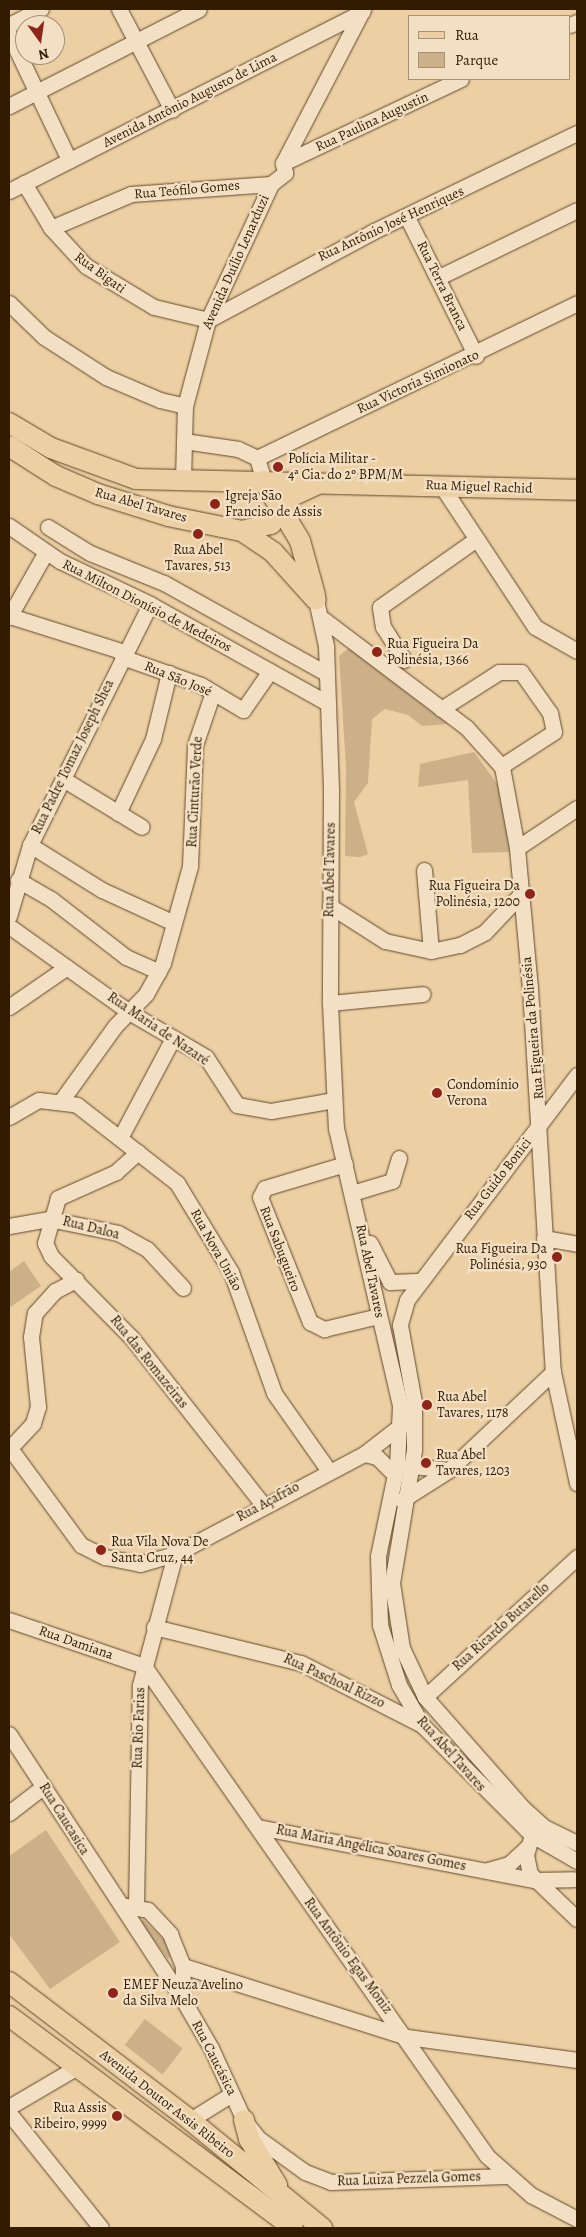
<!DOCTYPE html>
<meta charset="utf-8">
<style>
body{margin:0}
#map{position:relative;width:586px;height:2237px;overflow:hidden;background:#ecd0a4;font-family:Alegreya,serif}
div>[style]{position:absolute}
[style*='--x']{left:calc(var(--x)*1px);top:calc(var(--y)*1px);width:calc(var(--w)*1px);rotate:calc(var(--a)*1deg)}
.green>*{inset:0;background:#ccb188;transform-origin:0 0}
.roads{filter:drop-shadow(0 0 1px #604829) drop-shadow(0 0 1px #604829)}
.minor>*{height:15px;margin:-7.5px;padding:0 7.5px;transform-origin:7.5px;border-radius:7.5px;background:#f3e0c4}
.major>*{height:20px;margin:-10px;padding:0 10px;transform-origin:10px;border-radius:10px;background:#ecd0a4}
.dots>*{width:14px;height:14px;translate:-50% -50%;box-sizing:border-box;border:2px solid #f3e0c4;border-radius:50%}
span{translate:-50% -50%;white-space:nowrap;text-align:center;line-height:1.15;-webkit-text-stroke:4.5px #f3e0c4;paint-order:stroke}
.street-label{font-size:14px;color:#321b00}
.poi-label{font-size:14px;color:#321b00}
.left{translate:0 -50%;text-align:left}
.right{translate:-100% -50%;text-align:right}
.frame{position:absolute;inset:0;border:10px solid #321b00;pointer-events:none}
.legend{position:absolute;left:408px;top:15px;width:162px;height:65px;box-sizing:border-box;background:#f3e0c4;border:1px solid #a69176;margin:0;padding:6px 9px;list-style:none;font-size:15px;color:#321b00}
.legend li{display:flex;align-items:center;gap:10px;height:25px}
.legend b{width:25px;border:1px solid #a69176}
.north{position:absolute;left:15px;top:15px;width:50px;height:50px;box-sizing:border-box;background:#f3e0c4;border:1px solid #a69176;border-radius:50%;rotate:166deg;font-size:14px;font-weight:700;line-height:20px;text-align:center;color:#321b00}
.north::after{content:'';display:block;margin:auto;width:18px;height:22px;background:#8f2418;clip-path:polygon(50% 0,100% 100%,50% 72%,0 100%)}
</style>
<div id="map">
<div class="green">
<div style="clip-path:polygon(349px 648px,448px 724px,422px 726px,408px 715px,385px 709px,372px 719px,368px 783px,354px 802px,368px 854px,360px 857px,345px 856px,346px 767px,339px 656px)"></div>
<div style="clip-path:polygon(474px 752px,503px 792px,510px 852px,472px 853px,468px 780px,418px 787px,420px 764px)"></div>
<div style="clip-path:polygon(24px 1261px,41px 1286px,9px 1308px,9px 1272px)"></div>
<div style="clip-path:polygon(46px 1830px,120px 1942px,50px 1989px,9px 1934px,9px 1856px)"></div>
<div style="clip-path:polygon(143px 1919px,165px 1941px,172px 1954px,168px 1959px,140px 1922px)"></div>
<div style="left:145px;top:2019px;width:48px;height:33px;rotate:38deg"></div>
</div>
<div class="roads">
<div class="minor">
<div style="--x:119;--y:9;--w:114;--a:62.3"></div>
<div style="--x:9;--y:25;--w:36;--a:-27"></div>
<div style="--x:570;--y:25;--w:8;--a:-23"></div>
<div style="--x:9;--y:34;--w:140;--a:64.5"></div>
<div style="--x:9;--y:106;--w:213;--a:-27"></div>
<div style="--x:283;--y:163;--w:197;--a:-25.3"></div>
<div style="--x:24;--y:183;--w:52;--a:59"></div>
<div style="--x:51;--y:228;--w:52;--a:47.4"></div>
<div style="--x:86;--y:266;--w:79;--a:31.1"></div>
<div style="--x:154;--y:307;--w:56;--a:13.5"></div>
<div style="--x:9;--y:191;--w:396;--a:-26.9"></div>
<div style="--x:407;--y:217;--w:155;--a:63.6"></div>
<div style="--x:51;--y:228;--w:87;--a:-23"></div>
<div style="--x:131;--y:194;--w:140;--a:-4.1"></div>
<div style="--x:439;--y:277;--w:153;--a:-25.9"></div>
<div style="--x:9;--y:303;--w:49;--a:44.2"></div>
<div style="--x:44;--y:337;--w:74;--a:32.8"></div>
<div style="--x:106;--y:377;--w:59;--a:23.1"></div>
<div style="--x:160;--y:400;--w:26;--a:13"></div>
<div style="--x:208;--y:320;--w:186;--a:-28.2"></div>
<div style="--x:372;--y:232;--w:228;--a:-25.8"></div>
<div style="--x:184;--y:441;--w:55;--a:8.4"></div>
<div style="--x:238;--y:449;--w:21;--a:25"></div>
<div style="--x:257;--y:458;--w:24;--a:73"></div>
<div style="--x:257;--y:458;--w:356;--a:-25.8"></div>
<div style="--x:183;--y:480;--w:74;--a:-88.5"></div>
<div style="--x:185;--y:406;--w:89;--a:-75"></div>
<div style="--x:208;--y:320;--w:150;--a:-65.1"></div>
<div style="--x:271;--y:184;--w:18;--a:-38"></div>
<div style="--x:285;--y:173;--w:10;--a:-101"></div>
<div style="--x:283;--y:163;--w:174;--a:-62.5"></div>
<div style="--x:441;--y:485;--w:170;--a:56.5"></div>
<div style="--x:535;--y:627;--w:48;--a:29.7"></div>
<div style="--x:9;--y:526;--w:62;--a:34.5"></div>
<div style="--x:60;--y:561;--w:100;--a:25.5"></div>
<div style="--x:150;--y:604;--w:203;--a:29.2"></div>
<div style="--x:48;--y:527;--w:49;--a:31.8"></div>
<div style="--x:90;--y:553;--w:80;--a:22.1"></div>
<div style="--x:164;--y:583;--w:185;--a:29.1"></div>
<div style="--x:316;--y:600;--w:47;--a:77.7"></div>
<div style="--x:326;--y:646;--w:146;--a:88"></div>
<div style="--x:331;--y:792;--w:211;--a:90.3"></div>
<div style="--x:330;--y:1003;--w:125;--a:87.3"></div>
<div style="--x:336;--y:1128;--w:285;--a:77"></div>
<div style="--x:400;--y:1406;--w:59;--a:92.9"></div>
<div style="--x:397;--y:1465;--w:93;--a:101.8"></div>
<div style="--x:378;--y:1556;--w:69;--a:88.3"></div>
<div style="--x:380;--y:1625;--w:63;--a:72.4"></div>
<div style="--x:399;--y:1685;--w:48;--a:59.7"></div>
<div style="--x:423;--y:1726;--w:154;--a:45"></div>
<div style="--x:532;--y:1835;--w:52;--a:30"></div>
<div style="--x:10;--y:616;--w:120;--a:17.5"></div>
<div style="--x:9;--y:617;--w:75;--a:-60.4"></div>
<div style="--x:323;--y:619;--w:179;--a:37.1"></div>
<div style="--x:466;--y:727;--w:54;--a:48"></div>
<div style="--x:502;--y:767;--w:82;--a:79.5"></div>
<div style="--x:517;--y:848;--w:141;--a:84.7"></div>
<div style="--x:530;--y:988;--w:385;--a:86.6"></div>
<div style="--x:553;--y:1372;--w:114;--a:77.8"></div>
<div style="--x:122;--y:657;--w:84;--a:19.5"></div>
<div style="--x:201;--y:685;--w:49;--a:30.8"></div>
<div style="--x:243;--y:710;--w:47;--a:-55.3"></div>
<div style="--x:404;--y:660;--w:39;--a:-122"></div>
<div style="--x:383;--y:627;--w:20;--a:-99"></div>
<div style="--x:380;--y:607;--w:116;--a:-35.2"></div>
<div style="--x:441;--y:709;--w:69;--a:-32.5"></div>
<div style="--x:499;--y:672;--w:22;--a:0"></div>
<div style="--x:521;--y:672;--w:50;--a:54.7"></div>
<div style="--x:550;--y:713;--w:19;--a:78"></div>
<div style="--x:554;--y:732;--w:57;--a:147.1"></div>
<div style="--x:63;--y:779;--w:92;--a:31.3"></div>
<div style="--x:118;--y:813;--w:82;--a:-64.7"></div>
<div style="--x:153;--y:739;--w:68;--a:-76.4"></div>
<div style="--x:30;--y:845;--w:85;--a:32"></div>
<div style="--x:102;--y:890;--w:79;--a:24.6"></div>
<div style="--x:517;--y:848;--w:72;--a:-33.7"></div>
<div style="--x:424;--y:870;--w:81;--a:85.1"></div>
<div style="--x:18;--y:880;--w:38;--a:30"></div>
<div style="--x:51;--y:899;--w:95;--a:37.7"></div>
<div style="--x:126;--y:957;--w:36;--a:24"></div>
<div style="--x:330;--y:906;--w:65;--a:32.5"></div>
<div style="--x:385;--y:941;--w:47;--a:12.3"></div>
<div style="--x:431;--y:951;--w:30;--a:-12"></div>
<div style="--x:460;--y:945;--w:28;--a:-27"></div>
<div style="--x:485;--y:932;--w:52;--a:-46.5"></div>
<div style="--x:9;--y:916;--w:74;--a:-73.5"></div>
<div style="--x:30;--y:845;--w:269;--a:-63.5"></div>
<div style="--x:9;--y:926;--w:148;--a:35.6"></div>
<div style="--x:129;--y:1012;--w:89;--a:30.3"></div>
<div style="--x:206;--y:1057;--w:57;--a:57.1"></div>
<div style="--x:237;--y:1105;--w:35;--a:10"></div>
<div style="--x:271;--y:1111;--w:64;--a:-9.9"></div>
<div style="--x:330;--y:1003;--w:93;--a:-5.5"></div>
<div style="--x:9;--y:1007;--w:70;--a:-34.6"></div>
<div style="--x:577;--y:1075;--w:282;--a:127.1"></div>
<div style="--x:407;--y:1300;--w:26;--a:106"></div>
<div style="--x:400;--y:1325;--w:78;--a:79.7"></div>
<div style="--x:414;--y:1402;--w:48;--a:90"></div>
<div style="--x:414;--y:1450;--w:135;--a:99.4"></div>
<div style="--x:392;--y:1583;--w:66;--a:81.3"></div>
<div style="--x:402;--y:1648;--w:54;--a:64.9"></div>
<div style="--x:425;--y:1697;--w:148;--a:48.6"></div>
<div style="--x:523;--y:1808;--w:28;--a:42"></div>
<div style="--x:544;--y:1827;--w:37;--a:26"></div>
<div style="--x:61;--y:1101;--w:92;--a:-54.2"></div>
<div style="--x:115;--y:1026;--w:45;--a:-45.9"></div>
<div style="--x:146;--y:994;--w:35;--a:-61"></div>
<div style="--x:163;--y:963;--w:101;--a:-74.4"></div>
<div style="--x:190;--y:866;--w:121;--a:-87.6"></div>
<div style="--x:195;--y:745;--w:56;--a:-71.2"></div>
<div style="--x:9;--y:1117;--w:34;--a:-30"></div>
<div style="--x:39;--y:1100;--w:38;--a:7"></div>
<div style="--x:77;--y:1105;--w:127;--a:38"></div>
<div style="--x:177;--y:1183;--w:104;--a:58.8"></div>
<div style="--x:231;--y:1272;--w:128;--a:70.4"></div>
<div style="--x:274;--y:1393;--w:95;--a:54.8"></div>
<div style="--x:121;--y:1136;--w:111;--a:-62"></div>
<div style="--x:138;--y:1152;--w:30;--a:138"></div>
<div style="--x:116;--y:1172;--w:64;--a:155.9"></div>
<div style="--x:58;--y:1198;--w:47;--a:106.1"></div>
<div style="--x:45;--y:1243;--w:14;--a:65"></div>
<div style="--x:51;--y:1256;--w:114;--a:45.4"></div>
<div style="--x:131;--y:1337;--w:214;--a:51.8"></div>
<div style="--x:345;--y:1164;--w:84;--a:163.3"></div>
<div style="--x:265;--y:1188;--w:10;--a:119"></div>
<div style="--x:260;--y:1197;--w:135;--a:68.2"></div>
<div style="--x:310;--y:1322;--w:16;--a:27"></div>
<div style="--x:324;--y:1329;--w:56;--a:-13.5"></div>
<div style="--x:352;--y:1193;--w:42;--a:-16.7"></div>
<div style="--x:392;--y:1181;--w:24;--a:-73"></div>
<div style="--x:9;--y:1226;--w:41;--a:-9.9"></div>
<div style="--x:49;--y:1219;--w:70;--a:11.5"></div>
<div style="--x:118;--y:1233;--w:33;--a:29"></div>
<div style="--x:147;--y:1249;--w:53;--a:47.3"></div>
<div style="--x:544;--y:1238;--w:34;--a:10"></div>
<div style="--x:370;--y:1243;--w:44;--a:62.9"></div>
<div style="--x:390;--y:1282;--w:27;--a:-2"></div>
<div style="--x:9;--y:1447;--w:122;--a:53.7"></div>
<div style="--x:81;--y:1545;--w:27;--a:27"></div>
<div style="--x:105;--y:1557;--w:36;--a:11"></div>
<div style="--x:140;--y:1564;--w:36;--a:-16"></div>
<div style="--x:175;--y:1554;--w:214;--a:-27.9"></div>
<div style="--x:364;--y:1454;--w:51;--a:-37.8"></div>
<div style="--x:10;--y:1448;--w:34;--a:-47"></div>
<div style="--x:33;--y:1423;--w:17;--a:-73"></div>
<div style="--x:38;--y:1407;--w:70;--a:-95.7"></div>
<div style="--x:31;--y:1337;--w:24;--a:-81"></div>
<div style="--x:35;--y:1313;--w:30;--a:-48"></div>
<div style="--x:55;--y:1291;--w:24;--a:-28"></div>
<div style="--x:364;--y:1454;--w:13;--a:13"></div>
<div style="--x:377;--y:1457;--w:25;--a:45"></div>
<div style="--x:412;--y:1466;--w:37;--a:6"></div>
<div style="--x:402;--y:1500;--w:56;--a:-32.6"></div>
<div style="--x:449;--y:1470;--w:143;--a:-43.3"></div>
<div style="--x:9;--y:1620;--w:143;--a:18.8"></div>
<div style="--x:144;--y:1666;--w:598;--a:55.01"></div>
<div style="--x:487;--y:2156;--w:59;--a:41.6"></div>
<div style="--x:531;--y:2195;--w:52;--a:27.6"></div>
<div style="--x:154;--y:1627;--w:151;--a:13.8"></div>
<div style="--x:301;--y:1663;--w:134;--a:27.1"></div>
<div style="--x:425;--y:1697;--w:207;--a:-42.6"></div>
<div style="--x:9;--y:1734;--w:316;--a:56.8"></div>
<div style="--x:182;--y:1998;--w:58;--a:59.9"></div>
<div style="--x:211;--y:2048;--w:79;--a:65.4"></div>
<div style="--x:244;--y:2120;--w:23;--a:52"></div>
<div style="--x:258;--y:2138;--w:58;--a:35.9"></div>
<div style="--x:305;--y:2172;--w:28;--a:21"></div>
<div style="--x:331;--y:2182;--w:175;--a:-2"></div>
<div style="--x:9;--y:1813;--w:44;--a:-37.6"></div>
<div style="--x:258;--y:1827;--w:281;--a:10.9"></div>
<div style="--x:534;--y:1880;--w:39;--a:-1"></div>
<div style="--x:532;--y:1835;--w:21;--a:107"></div>
<div style="--x:526;--y:1855;--w:19;--a:78"></div>
<div style="--x:530;--y:1874;--w:65;--a:43.8"></div>
<div style="--x:488;--y:1870;--w:22;--a:-16"></div>
<div style="--x:509;--y:1864;--w:25;--a:-43"></div>
<div style="--x:126;--y:1906;--w:22;--a:10"></div>
<div style="--x:148;--y:1910;--w:33;--a:47"></div>
<div style="--x:170;--y:1934;--w:35;--a:68"></div>
<div style="--x:183;--y:1966;--w:32;--a:92"></div>
<div style="--x:136;--y:1907;--w:222;--a:-89"></div>
<div style="--x:140;--y:1685;--w:136;--a:-75"></div>
<div style="--x:183;--y:1966;--w:235;--a:17.6"></div>
<div style="--x:407;--y:2037;--w:172;--a:7.7"></div>
<div style="--x:9;--y:2107;--w:81;--a:-30.4"></div>
<div style="--x:9;--y:2113;--w:147;--a:51.3"></div>
<div style="--x:190;--y:2120;--w:49;--a:-31.8"></div>
</div>
<div class="major">
<div style="--x:9;--y:423;--w:49;--a:30.8"></div>
<div style="--x:51;--y:448;--w:90;--a:20"></div>
<div style="--x:136;--y:479;--w:441;--a:1.4"></div>
<div style="--x:9;--y:446;--w:56;--a:32.6"></div>
<div style="--x:56;--y:476;--w:46;--a:23.2"></div>
<div style="--x:98;--y:494;--w:73;--a:17.4"></div>
<div style="--x:168;--y:516;--w:76;--a:11.5"></div>
<div style="--x:242;--y:531;--w:37;--a:34"></div>
<div style="--x:273;--y:552;--w:64;--a:48.1"></div>
<div style="--x:264;--y:481;--w:70;--a:59"></div>
<div style="--x:300;--y:541;--w:56;--a:74.5"></div>
<div style="--x:242;--y:531;--w:30;--a:-14"></div>
<div style="--x:271;--y:524;--w:33;--a:-55"></div>
<div style="--x:290;--y:497;--w:29;--a:-25"></div>
<div style="--x:9;--y:1982;--w:228;--a:37.3"></div>
<div style="--x:190;--y:2120;--w:171;--a:39.3"></div>
<div style="--x:9;--y:2016;--w:354;--a:36.7"></div>
<div style="--x:244;--y:2120;--w:20;--a:75"></div>
<div style="--x:249;--y:2139;--w:54;--a:58.7"></div>
</div>
</div>
<div class="dots">
<div style="left:278px;top:467px;background:#8f2418"></div>
<div style="left:215px;top:504px;background:#8f2418"></div>
<div style="left:198px;top:534px;background:#8f2418"></div>
<div style="left:377px;top:652px;background:#8f2418"></div>
<div style="left:530px;top:894px;background:#8f2418"></div>
<div style="left:437px;top:1093px;background:#8f2418"></div>
<div style="left:557px;top:1257px;background:#8f2418"></div>
<div style="left:427px;top:1405px;background:#8f2418"></div>
<div style="left:426px;top:1463px;background:#8f2418"></div>
<div style="left:101px;top:1550px;background:#8f2418"></div>
<div style="left:113px;top:1993px;background:#8f2418"></div>
<div style="left:117px;top:2116px;background:#8f2418"></div>
</div>
<div class="street-label">
<span style="left:190px;top:100px;rotate:-27deg">Avenida Antônio Augusto de Lima</span>
<span style="left:372px;top:122px;rotate:-25deg">Rua Paulina Augustin</span>
<span style="left:187px;top:190px;rotate:-5deg">Rua Teófilo Gomes</span>
<span style="left:391px;top:224px;rotate:-25deg">Rua Antônio José Henriques</span>
<span style="left:236px;top:262px;rotate:-66deg">Avenida Duílio Lenarduzi</span>
<span style="left:100px;top:273px;rotate:36deg">Rua Bigati</span>
<span style="left:442px;top:286px;rotate:64deg">Rua Terra Branca</span>
<span style="left:418px;top:382px;rotate:-25deg">Rua Victoria Simionato</span>
<span style="left:479px;top:487px;rotate:2deg">Rua Miguel Rachid</span>
<span style="left:141px;top:505px;rotate:16deg">Rua Abel Tavares</span>
<span style="left:147px;top:606px;rotate:27deg">Rua Milton Dionísio de Medeiros</span>
<span style="left:178px;top:679px;rotate:22deg">Rua São José</span>
<span style="left:73px;top:757px;rotate:-64deg">Rua Padre Tomaz Joseph Shea</span>
<span style="left:195px;top:792px;rotate:-87deg">Rua Cinturão Verde</span>
<span style="left:330px;top:870px;rotate:-89deg">Rua Abel Tavares</span>
<span style="left:533px;top:1028px;rotate:-95deg">Rua Figueira da Polinésia</span>
<span style="left:158px;top:1029px;rotate:34deg">Rua Maria de Nazaré</span>
<span style="left:498px;top:1179px;rotate:-52deg">Rua Guido Bonici</span>
<span style="left:91px;top:1228px;rotate:14deg">Rua Daloa</span>
<span style="left:280px;top:1249px;rotate:69deg">Rua Sabugueiro</span>
<span style="left:216px;top:1250px;rotate:61deg">Rua Nova União</span>
<span style="left:370px;top:1271px;rotate:78deg">Rua Abel Tavares</span>
<span style="left:149px;top:1362px;rotate:51deg">Rua das Romazeiras</span>
<span style="left:268px;top:1502px;rotate:-28deg">Rua Açafrão</span>
<span style="left:501px;top:1627px;rotate:-42deg">Rua Ricardo Butarello</span>
<span style="left:76px;top:1643px;rotate:19deg">Rua Damiana</span>
<span style="left:334px;top:1681px;rotate:25deg">Rua Paschoal Rizzo</span>
<span style="left:139px;top:1728px;rotate:-88deg">Rua Rio Farias</span>
<span style="left:451px;top:1754px;rotate:48deg">Rua Abel Tavares</span>
<span style="left:64px;top:1819px;rotate:58deg">Rua Caucasica</span>
<span style="left:371px;top:1848px;rotate:11deg">Rua Maria Angélica Soares Gomes</span>
<span style="left:348px;top:1956px;rotate:54deg">Rua Antônio Egas Moniz</span>
<span style="left:214px;top:2058px;rotate:63deg">Rua Caucásica</span>
<span style="left:167px;top:2104px;rotate:38deg">Avenida Doutor Assis Ribeiro</span>
<span style="left:409px;top:2179px;rotate:-2deg">Rua Luiza Pezzela Gomes</span>
</div>
<div class="poi-label">
<span class="left" style="left:288px;top:467px">Polícia Militar -<br>4ª Cia. do 2º BPM/M</span>
<span class="left" style="left:225px;top:504px">Igreja São<br>Franciso de Assis</span>
<span style="left:198px;top:558px">Rua Abel<br>Tavares, 513</span>
<span class="left" style="left:387px;top:652px">Rua Figueira Da<br>Polinésia, 1366</span>
<span class="right" style="left:520px;top:894px">Rua Figueira Da<br>Polinésia, 1200</span>
<span class="left" style="left:447px;top:1093px">Condomínio<br>Verona</span>
<span class="right" style="left:547px;top:1257px">Rua Figueira Da<br>Polinésia, 930</span>
<span class="left" style="left:437px;top:1405px">Rua Abel<br>Tavares, 1178</span>
<span class="left" style="left:436px;top:1463px">Rua Abel<br>Tavares, 1203</span>
<span class="left" style="left:111px;top:1550px">Rua Vila Nova De<br>Santa Cruz, 44</span>
<span class="left" style="left:123px;top:1993px">EMEF Neuza Avelino<br>da Silva Melo</span>
<span class="right" style="left:107px;top:2116px">Rua Assis<br>Ribeiro, 9999</span>
</div>
<div class="frame"></div>
<ul class="legend">
<li><b style="height:6px;background:#ecd0a4"></b>Rua</li>
<li><b style="height:14px;background:#ccb188"></b>Parque</li>
</ul>
<div class="north">N</div>
</div>
